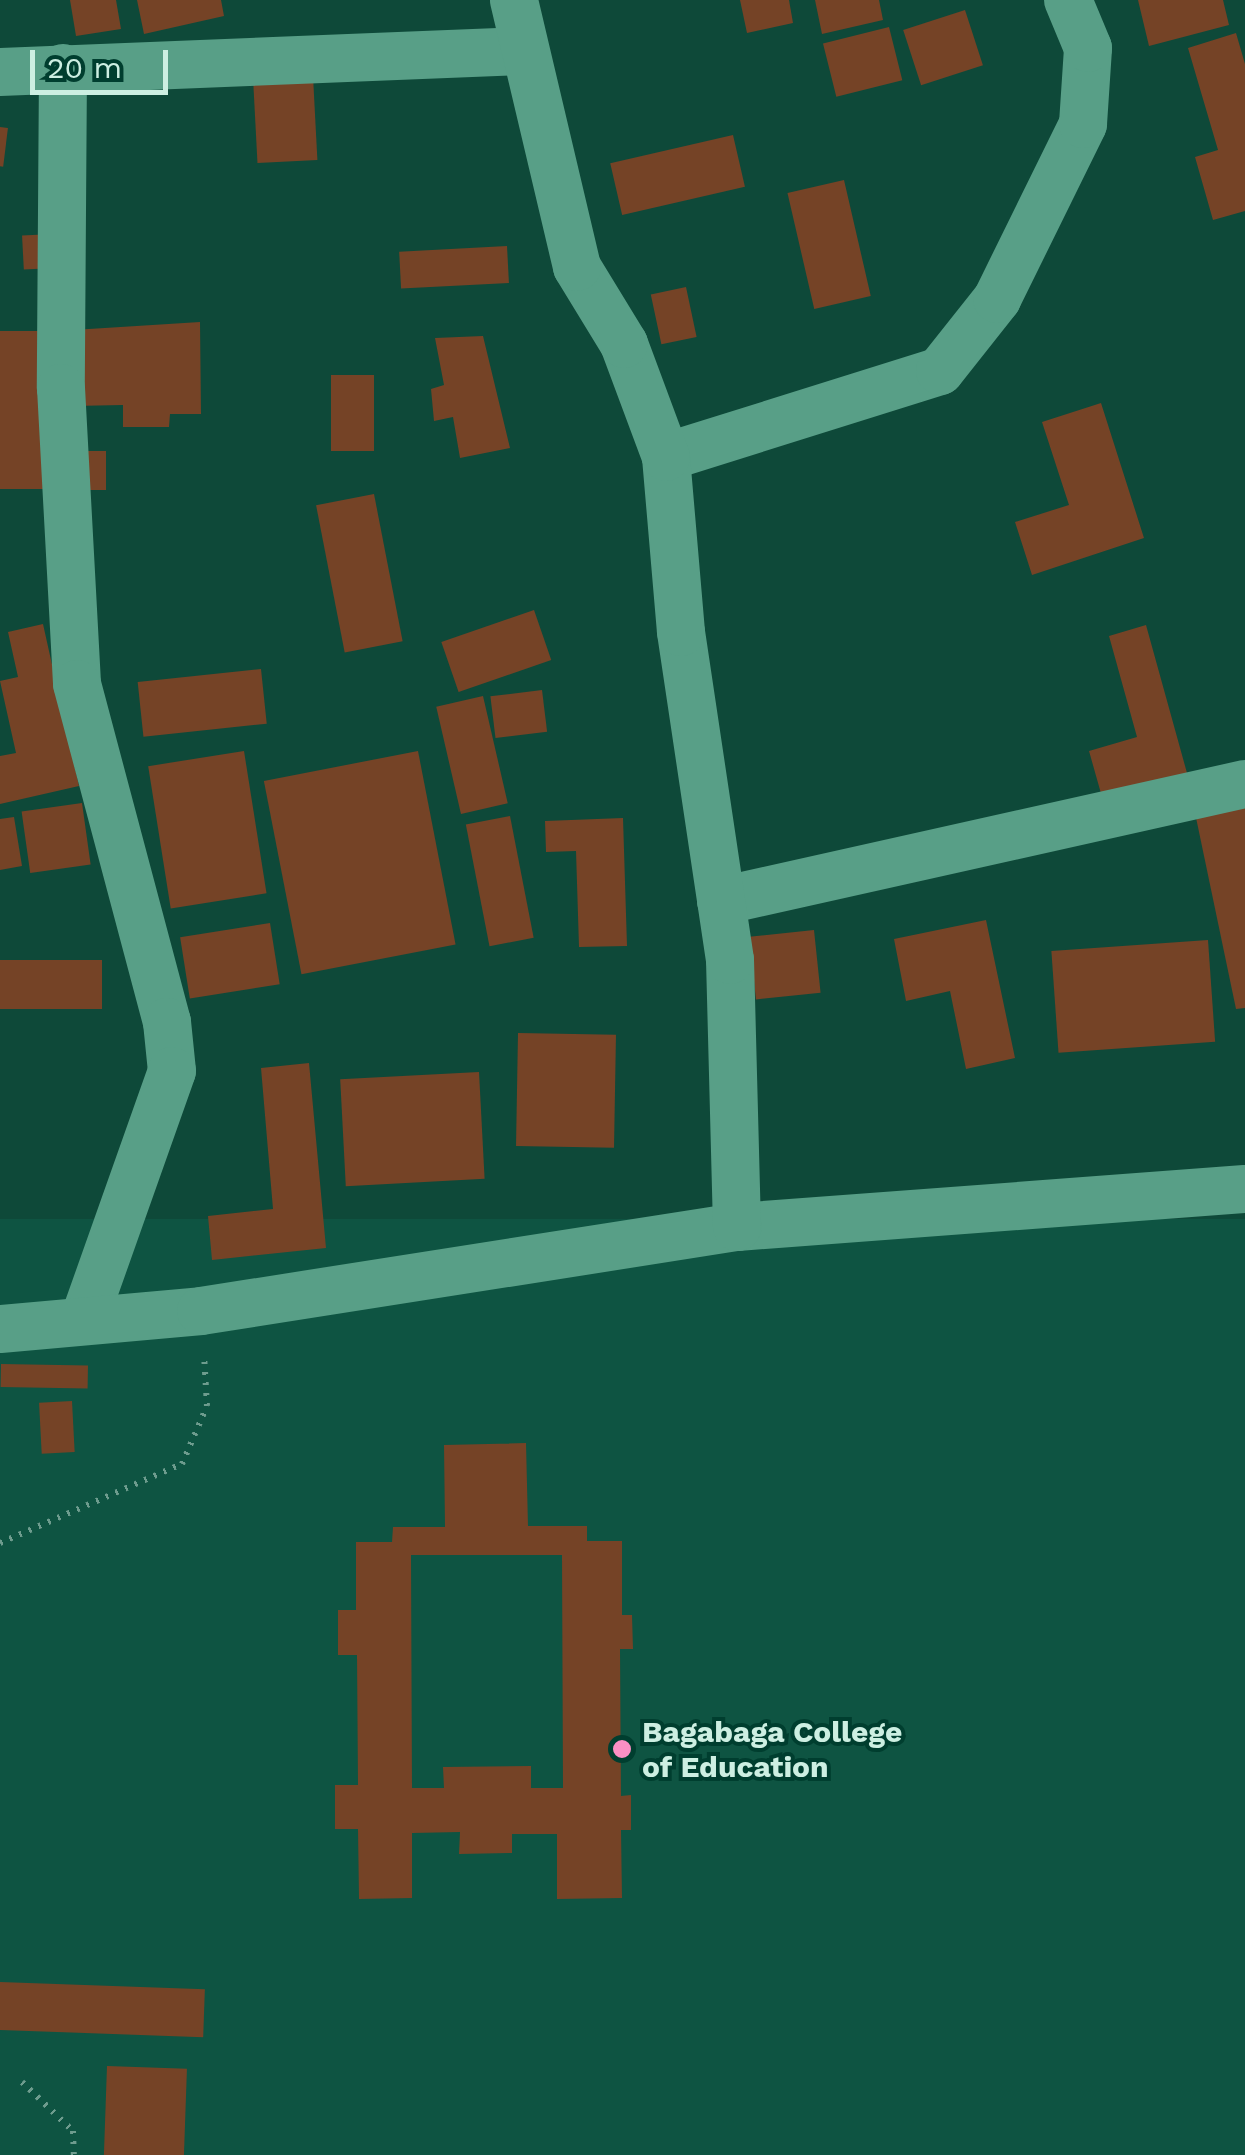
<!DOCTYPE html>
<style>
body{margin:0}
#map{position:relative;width:1245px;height:2155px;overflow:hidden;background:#0e4939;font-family:"Work Sans",sans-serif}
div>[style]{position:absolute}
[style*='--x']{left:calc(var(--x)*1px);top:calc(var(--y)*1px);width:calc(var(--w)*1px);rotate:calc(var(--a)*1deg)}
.built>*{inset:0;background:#0e5442;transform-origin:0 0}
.building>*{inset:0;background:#754326;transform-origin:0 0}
.path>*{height:6px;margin-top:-3px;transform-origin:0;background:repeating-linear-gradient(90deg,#6e9c8e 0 2.5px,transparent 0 10.5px)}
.street>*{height:48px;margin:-24px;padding:0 24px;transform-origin:24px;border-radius:24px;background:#589f87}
.dots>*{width:28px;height:28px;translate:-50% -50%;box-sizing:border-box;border:5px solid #003e2f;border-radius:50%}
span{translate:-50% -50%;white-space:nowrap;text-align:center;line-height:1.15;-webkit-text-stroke:8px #003e2f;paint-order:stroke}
.poi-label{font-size:30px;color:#cdefe2;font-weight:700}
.left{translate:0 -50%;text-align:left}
.scale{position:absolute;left:30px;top:50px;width:138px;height:45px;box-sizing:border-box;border:5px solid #cdefe2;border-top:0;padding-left:12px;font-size:30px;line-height:35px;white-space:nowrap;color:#cdefe2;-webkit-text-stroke:8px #003e2f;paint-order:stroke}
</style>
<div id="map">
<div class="built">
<div style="left:1245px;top:1219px;width:936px;height:1251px;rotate:90deg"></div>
</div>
<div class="building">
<div style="clip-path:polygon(70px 0,116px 0,121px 29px,76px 36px)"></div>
<div style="clip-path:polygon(137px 0,221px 0,224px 16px,144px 34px)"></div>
<div style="clip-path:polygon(740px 0,789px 0,793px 23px,747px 33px)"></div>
<div style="clip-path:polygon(815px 0,879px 0,883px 20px,822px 34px)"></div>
<div style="clip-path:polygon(1138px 0,1223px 0,1229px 25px,1149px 46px)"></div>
<div style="left:965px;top:10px;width:58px;height:65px;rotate:72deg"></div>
<div style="left:889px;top:27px;width:55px;height:68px;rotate:76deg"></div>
<div style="clip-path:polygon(1236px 33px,1245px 64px,1245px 211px,1213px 220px,1195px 157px,1218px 150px,1188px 48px)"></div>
<div style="left:313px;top:76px;width:84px;height:60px;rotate:87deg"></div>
<div style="left:0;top:127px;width:8px;height:39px;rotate:7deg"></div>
<div style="left:733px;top:135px;width:53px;height:126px;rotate:77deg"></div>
<div style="left:844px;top:180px;width:119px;height:58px;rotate:77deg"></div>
<div style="left:53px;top:234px;width:34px;height:31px;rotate:87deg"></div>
<div style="left:507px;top:246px;width:37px;height:108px;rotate:87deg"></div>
<div style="left:686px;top:287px;width:51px;height:36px;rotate:78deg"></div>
<div style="clip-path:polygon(200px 322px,201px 414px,170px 414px,169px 427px,123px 427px,123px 405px,73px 406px,73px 330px)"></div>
<div style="left:0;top:331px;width:47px;height:158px"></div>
<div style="clip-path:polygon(483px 336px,510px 448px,460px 458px,453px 417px,434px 421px,431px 389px,444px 385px,435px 338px)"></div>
<div style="left:331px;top:375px;width:43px;height:76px"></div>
<div style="clip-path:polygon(1101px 403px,1144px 538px,1032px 575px,1015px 522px,1069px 505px,1042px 422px)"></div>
<div style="left:76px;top:451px;width:30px;height:39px"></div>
<div style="left:374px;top:494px;width:150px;height:59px;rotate:79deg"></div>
<div style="left:534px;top:610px;width:53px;height:98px;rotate:71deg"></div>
<div style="clip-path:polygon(43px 624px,79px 786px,0 804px,0 756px,16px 753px,0 681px,18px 677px,8px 632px)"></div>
<div style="clip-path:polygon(1146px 625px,1187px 773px,1102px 797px,1089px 751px,1137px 737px,1109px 636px)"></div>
<div style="left:261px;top:669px;width:55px;height:124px;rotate:84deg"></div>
<div style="left:542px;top:690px;width:42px;height:52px;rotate:83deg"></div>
<div style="left:483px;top:696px;width:110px;height:48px;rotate:77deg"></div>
<div style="left:244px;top:751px;width:144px;height:97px;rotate:81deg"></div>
<div style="left:418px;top:751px;width:197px;height:157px;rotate:79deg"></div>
<div style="clip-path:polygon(1245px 797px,1245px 1008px,1236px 1009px,1194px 808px)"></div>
<div style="left:82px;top:803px;width:62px;height:61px;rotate:82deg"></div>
<div style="left:510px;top:816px;width:124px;height:45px;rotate:79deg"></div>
<div style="clip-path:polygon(14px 817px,22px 866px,0 870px,0 819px)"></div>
<div style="clip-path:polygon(623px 818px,627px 946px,579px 947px,576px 851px,546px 852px,545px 821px)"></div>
<div style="clip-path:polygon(986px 920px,1015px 1058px,966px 1069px,950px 991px,906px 1001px,894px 939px)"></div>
<div style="left:270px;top:923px;width:62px;height:91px;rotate:81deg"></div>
<div style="left:814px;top:930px;width:63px;height:65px;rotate:84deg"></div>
<div style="left:1208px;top:940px;width:102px;height:157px;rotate:86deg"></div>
<div style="left:102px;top:960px;width:49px;height:102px;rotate:90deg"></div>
<div style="left:518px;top:1033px;width:98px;height:113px;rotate:1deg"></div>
<div style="clip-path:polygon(309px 1063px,326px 1248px,212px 1260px,208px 1216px,273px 1209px,261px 1068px)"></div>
<div style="left:479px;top:1072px;width:107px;height:139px;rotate:87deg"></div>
<div style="left:1px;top:1364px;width:87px;height:23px;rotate:1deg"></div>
<div style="left:72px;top:1401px;width:51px;height:33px;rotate:87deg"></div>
<div style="clip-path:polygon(evenodd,526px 1443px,528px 1526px,587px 1526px,587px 1541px,622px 1541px,622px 1615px,632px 1615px,633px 1649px,620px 1649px,621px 1796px,631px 1795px,631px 1830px,621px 1830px,622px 1898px,557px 1899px,557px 1834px,512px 1834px,512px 1853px,459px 1854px,460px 1832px,412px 1833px,412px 1898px,359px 1899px,358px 1829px,335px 1829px,335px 1785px,358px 1785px,357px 1655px,338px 1655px,338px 1610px,356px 1610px,356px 1542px,392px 1542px,393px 1527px,445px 1527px,444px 1445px,526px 1443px,411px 1555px,562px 1555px,563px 1788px,531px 1788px,531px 1766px,443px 1767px,444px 1788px,412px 1788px,411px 1555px)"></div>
<div style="left:0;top:1982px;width:205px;height:48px;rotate:2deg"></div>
<div style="left:107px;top:2066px;width:80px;height:89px;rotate:2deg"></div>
</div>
<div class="path">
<div style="--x:0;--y:1543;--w:198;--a:-23.5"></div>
<div style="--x:182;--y:1464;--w:63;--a:-66.7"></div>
<div style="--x:207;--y:1406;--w:52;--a:-93.3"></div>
<div style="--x:22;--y:2082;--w:71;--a:43.9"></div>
<div style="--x:73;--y:2131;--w:24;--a:88"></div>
</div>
<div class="street">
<div style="--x:63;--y:68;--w:320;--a:90.4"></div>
<div style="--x:61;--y:388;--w:296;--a:86.9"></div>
<div style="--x:77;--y:684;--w:350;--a:75.1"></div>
<div style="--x:167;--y:1022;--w:49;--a:84.2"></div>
<div style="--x:172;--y:1071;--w:264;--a:109.5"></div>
<div style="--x:0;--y:72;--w:524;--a:-2.29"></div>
<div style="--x:666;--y:457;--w:287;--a:-17.4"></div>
<div style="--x:940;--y:371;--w:92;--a:-51.6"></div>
<div style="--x:997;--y:299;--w:195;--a:-63.8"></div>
<div style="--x:1083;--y:124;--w:76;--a:-86.2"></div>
<div style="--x:1088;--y:48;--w:52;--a:-112.6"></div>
<div style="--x:721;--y:901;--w:537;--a:-12.59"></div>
<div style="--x:737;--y:1227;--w:509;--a:-4.28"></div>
<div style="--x:0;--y:1329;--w:202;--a:-5.1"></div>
<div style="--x:201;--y:1311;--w:543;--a:-8.91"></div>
<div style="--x:737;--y:1227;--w:267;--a:-91.5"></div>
<div style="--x:730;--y:960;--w:332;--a:-98.5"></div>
<div style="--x:681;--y:632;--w:176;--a:-94.9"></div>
<div style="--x:666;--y:457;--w:121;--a:-110.4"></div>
<div style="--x:624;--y:344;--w:90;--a:-121.4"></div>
<div style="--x:577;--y:267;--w:274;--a:-103.3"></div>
</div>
<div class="dots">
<div style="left:622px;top:1749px;background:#fb8fc4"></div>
</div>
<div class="poi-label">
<span class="left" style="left:642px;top:1749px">Bagabaga College<br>of Education</span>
</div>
<div class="scale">20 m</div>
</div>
